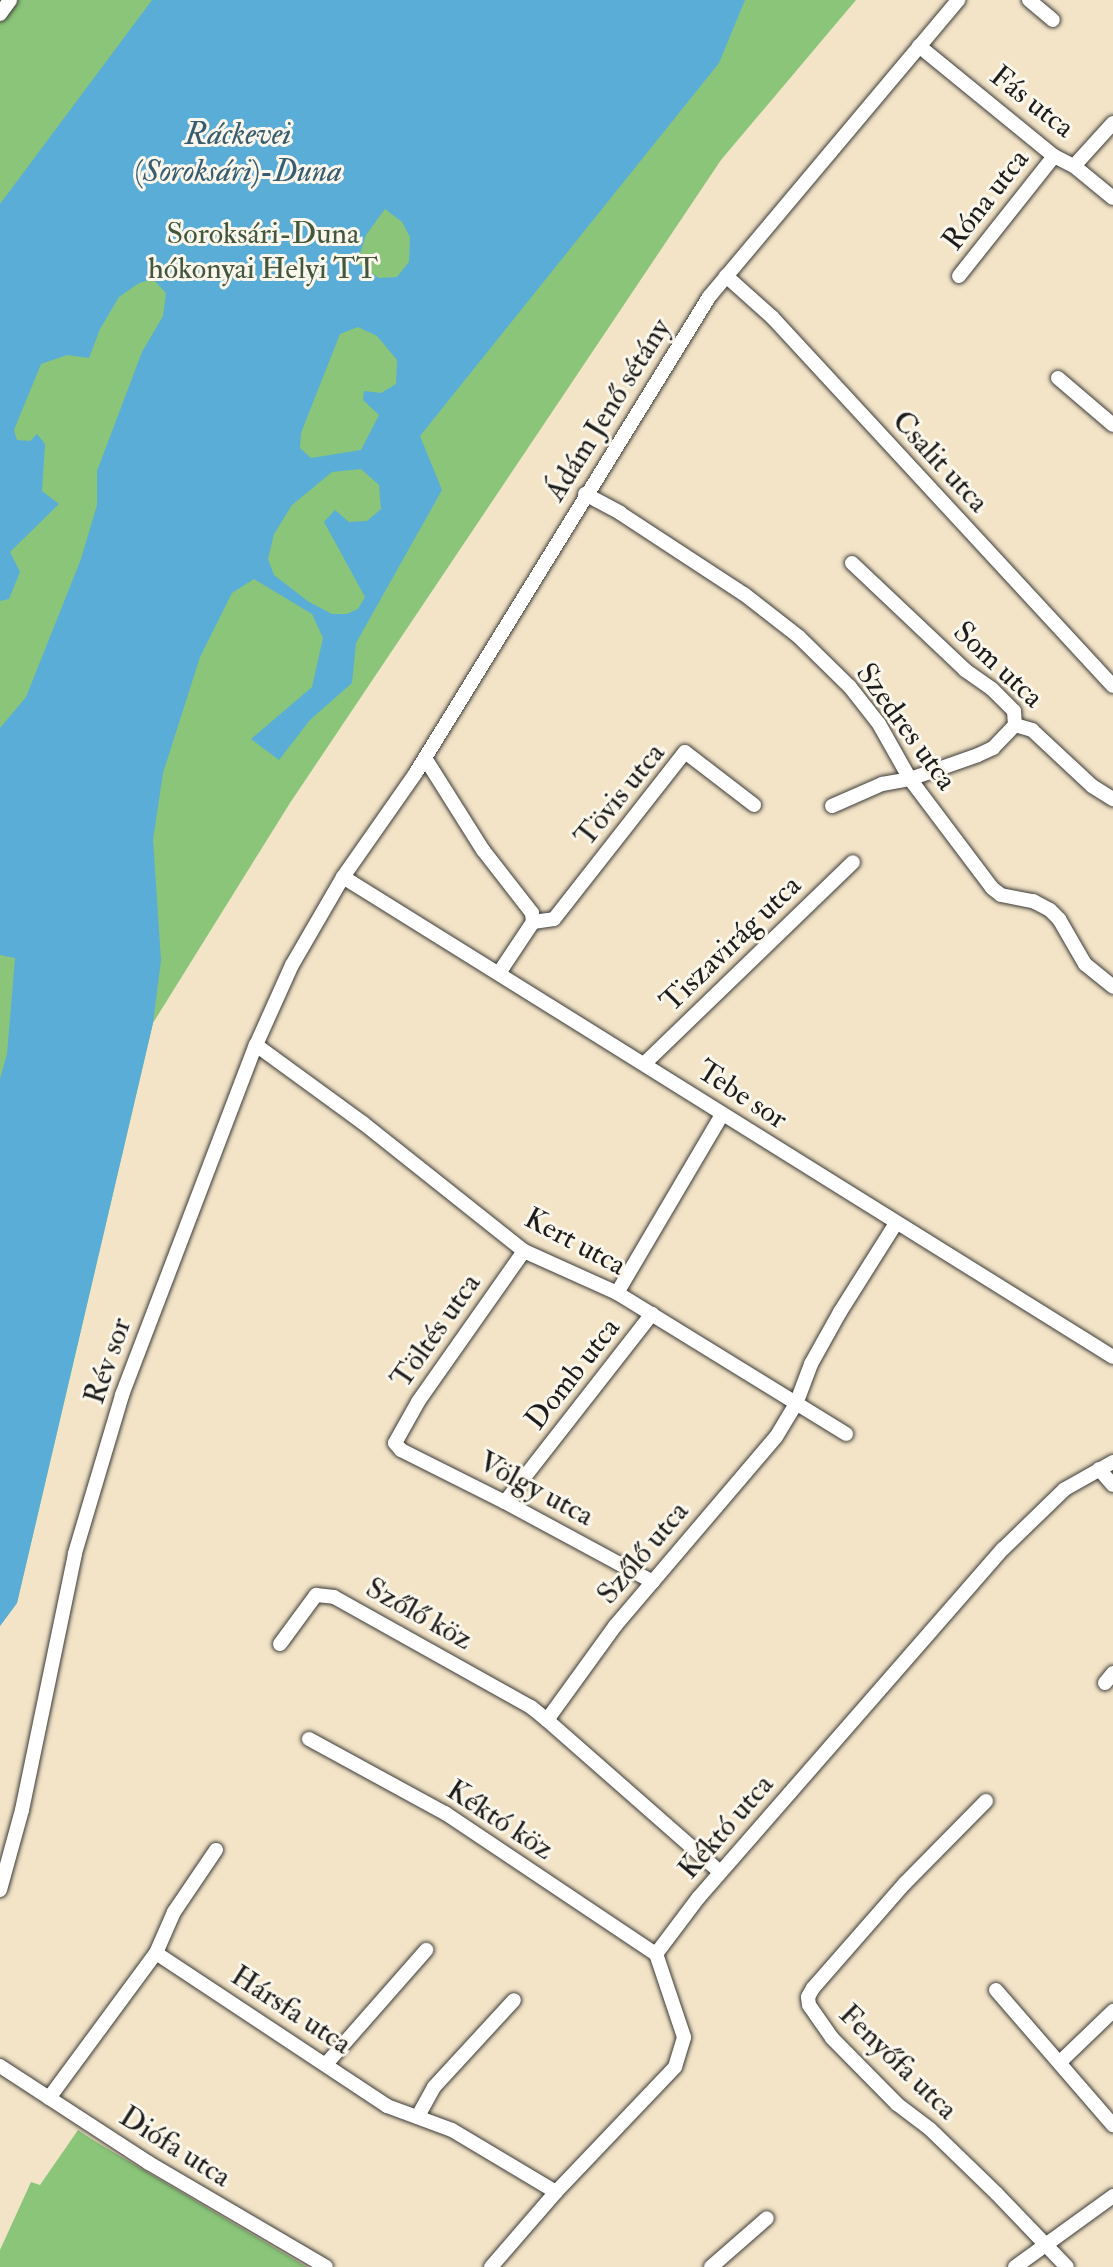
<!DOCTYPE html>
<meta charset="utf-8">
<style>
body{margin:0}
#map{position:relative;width:1113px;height:2267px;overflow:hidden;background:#f3e4c8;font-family:"IM FELL Double Pica",serif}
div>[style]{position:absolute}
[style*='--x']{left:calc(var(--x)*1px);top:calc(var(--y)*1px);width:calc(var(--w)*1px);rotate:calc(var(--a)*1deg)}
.green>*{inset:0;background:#8ac57a}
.water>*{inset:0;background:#5aadd6}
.roads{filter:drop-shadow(0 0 2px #3c3a36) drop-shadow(0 0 2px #3c3a36)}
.street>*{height:14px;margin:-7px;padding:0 7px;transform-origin:7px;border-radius:7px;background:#fff}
span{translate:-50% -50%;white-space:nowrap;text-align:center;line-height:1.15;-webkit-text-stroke:6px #fbf7ec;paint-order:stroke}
.street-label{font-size:30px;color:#1c1c1c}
.park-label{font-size:30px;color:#42573d}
.water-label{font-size:32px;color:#385d70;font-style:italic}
</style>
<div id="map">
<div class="green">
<div style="clip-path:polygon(0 0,856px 0,721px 160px,290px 803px,153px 1023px,17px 1603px,0 1626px)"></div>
<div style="clip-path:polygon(78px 2130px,93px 2140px,307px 2267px,0 2267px,0 2250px,31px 2182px,40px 2185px)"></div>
</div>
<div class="water">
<div style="clip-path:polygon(evenodd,152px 0,745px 0,719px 63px,420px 436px,442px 490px,356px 643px,352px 683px,310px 720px,279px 760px,251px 739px,312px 687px,323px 638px,312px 614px,254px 579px,232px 593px,200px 657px,163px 773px,153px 840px,161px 960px,153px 1023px,17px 1603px,0 1626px,0 1079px,7px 1054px,15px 958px,0 955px,0 728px,26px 697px,81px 559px,97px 505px,97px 471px,142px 352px,163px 316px,166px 293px,153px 279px,139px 283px,119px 297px,100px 329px,89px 358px,67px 355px,41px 364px,14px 430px,17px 440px,30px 441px,37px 434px,45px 444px,42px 491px,59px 504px,10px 552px,20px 572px,9px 599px,0 601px,0 204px,152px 0,385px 209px,402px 222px,410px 237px,409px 262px,397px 277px,379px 278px,357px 263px,366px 235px,385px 209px,152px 0,358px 327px,377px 336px,397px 360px,396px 384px,381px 393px,364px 391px,363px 400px,379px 415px,361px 450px,311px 458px,300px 448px,301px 433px,340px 334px,358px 327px,152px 0,361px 469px,379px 485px,381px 509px,367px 521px,349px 522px,335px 510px,324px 522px,365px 597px,358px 609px,347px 614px,332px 614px,309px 602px,274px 575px,268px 559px,274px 534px,292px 505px,332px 472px,361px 469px)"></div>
</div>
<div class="roads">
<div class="street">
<div style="--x:1029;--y:0;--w:31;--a:40"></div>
<div style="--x:0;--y:14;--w:17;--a:-54"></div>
<div style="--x:919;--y:46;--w:174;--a:39.2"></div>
<div style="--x:1054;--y:156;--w:22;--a:27"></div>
<div style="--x:1074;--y:166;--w:50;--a:39.4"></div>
<div style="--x:1074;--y:166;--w:58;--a:-47.8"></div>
<div style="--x:726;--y:276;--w:62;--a:41.7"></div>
<div style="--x:772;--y:317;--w:502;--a:47.26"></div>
<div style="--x:959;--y:276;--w:153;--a:-51.6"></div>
<div style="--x:1058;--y:378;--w:72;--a:40.5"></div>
<div style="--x:585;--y:494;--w:40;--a:28"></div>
<div style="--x:620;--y:513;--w:148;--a:33.2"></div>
<div style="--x:744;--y:594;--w:70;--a:38"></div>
<div style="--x:799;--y:637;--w:71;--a:44.4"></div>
<div style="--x:850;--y:687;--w:47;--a:51.9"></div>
<div style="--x:879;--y:724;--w:63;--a:60.6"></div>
<div style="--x:910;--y:779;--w:136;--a:53"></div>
<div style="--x:992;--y:888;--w:11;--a:38"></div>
<div style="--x:1001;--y:895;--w:33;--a:11"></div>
<div style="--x:1033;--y:901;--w:19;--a:28"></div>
<div style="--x:1050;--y:910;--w:13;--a:45"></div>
<div style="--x:1059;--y:919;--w:52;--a:60"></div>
<div style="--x:1085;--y:964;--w:36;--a:39"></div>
<div style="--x:852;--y:563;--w:156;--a:43.4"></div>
<div style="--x:965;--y:670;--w:33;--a:35"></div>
<div style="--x:992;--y:689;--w:31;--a:45"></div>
<div style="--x:1014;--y:711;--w:14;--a:86"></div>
<div style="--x:1015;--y:725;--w:18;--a:16"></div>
<div style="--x:1032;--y:730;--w:82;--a:43"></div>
<div style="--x:1092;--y:786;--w:25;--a:32"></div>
<div style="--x:425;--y:758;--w:109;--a:57.8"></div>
<div style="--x:483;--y:850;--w:80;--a:52.1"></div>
<div style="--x:532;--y:913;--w:9;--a:84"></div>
<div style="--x:533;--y:922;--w:61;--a:123.7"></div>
<div style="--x:832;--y:806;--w:55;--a:-23.7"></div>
<div style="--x:882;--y:784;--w:28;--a:-10"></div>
<div style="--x:910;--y:779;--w:72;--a:-19.4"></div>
<div style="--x:978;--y:755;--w:17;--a:-25"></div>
<div style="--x:993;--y:748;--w:32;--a:-46"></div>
<div style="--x:343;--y:877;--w:907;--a:31.94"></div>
<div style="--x:533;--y:922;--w:21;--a:-8"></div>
<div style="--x:554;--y:919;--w:212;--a:-51.9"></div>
<div style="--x:685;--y:752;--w:87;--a:37.5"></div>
<div style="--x:256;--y:1045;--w:132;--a:36.1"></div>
<div style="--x:363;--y:1123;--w:206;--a:38.5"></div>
<div style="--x:524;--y:1251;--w:102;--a:24.3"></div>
<div style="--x:617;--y:1293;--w:269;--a:31.6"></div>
<div style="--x:645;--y:1063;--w:289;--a:-44"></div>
<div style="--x:524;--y:1251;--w:184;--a:125.1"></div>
<div style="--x:418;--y:1402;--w:47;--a:119.3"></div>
<div style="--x:395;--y:1443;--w:9;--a:49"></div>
<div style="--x:401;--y:1450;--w:116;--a:26.6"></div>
<div style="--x:505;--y:1502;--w:168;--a:28.4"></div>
<div style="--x:617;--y:1293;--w:207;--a:-59.5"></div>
<div style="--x:1099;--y:1469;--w:21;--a:49"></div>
<div style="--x:505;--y:1502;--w:239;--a:-52"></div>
<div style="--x:280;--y:1644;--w:61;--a:-53.7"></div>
<div style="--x:316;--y:1595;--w:18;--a:6"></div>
<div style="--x:334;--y:1597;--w:226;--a:29.2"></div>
<div style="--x:531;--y:1707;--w:21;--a:39"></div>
<div style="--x:1105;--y:1683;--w:13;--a:-51"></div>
<div style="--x:309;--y:1739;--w:155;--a:28.6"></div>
<div style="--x:445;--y:1813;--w:254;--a:33.8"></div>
<div style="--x:986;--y:1801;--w:115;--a:134.6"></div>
<div style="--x:905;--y:1883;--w:140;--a:131.2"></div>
<div style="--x:813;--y:1988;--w:10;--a:119"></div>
<div style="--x:808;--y:1997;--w:8;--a:83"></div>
<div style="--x:809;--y:2005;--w:40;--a:55.1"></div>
<div style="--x:832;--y:2038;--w:93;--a:45.4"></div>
<div style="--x:897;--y:2104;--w:41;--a:37.1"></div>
<div style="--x:930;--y:2129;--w:93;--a:44.1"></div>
<div style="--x:997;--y:2194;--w:101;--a:46.2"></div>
<div style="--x:720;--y:1872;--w:230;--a:-138.7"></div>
<div style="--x:547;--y:1720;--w:116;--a:-54.1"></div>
<div style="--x:615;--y:1626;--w:248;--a:-49.6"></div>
<div style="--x:776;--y:1437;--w:39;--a:-59"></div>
<div style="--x:796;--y:1404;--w:43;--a:-69.4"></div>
<div style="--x:811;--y:1364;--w:60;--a:-60.9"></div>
<div style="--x:840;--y:1312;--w:105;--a:-57.8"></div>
<div style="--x:0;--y:1890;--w:83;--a:-74.6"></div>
<div style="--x:22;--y:1810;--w:262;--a:-78.3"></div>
<div style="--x:75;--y:1553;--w:165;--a:-73.4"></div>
<div style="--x:122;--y:1395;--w:375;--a:-69.1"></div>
<div style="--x:256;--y:1045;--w:88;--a:-65.8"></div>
<div style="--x:292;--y:965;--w:102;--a:-59.9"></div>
<div style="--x:343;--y:877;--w:126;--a:-55"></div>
<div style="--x:415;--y:774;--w:560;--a:-58.35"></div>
<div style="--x:709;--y:297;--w:388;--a:-50"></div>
<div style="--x:156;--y:1953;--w:45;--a:-66.3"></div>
<div style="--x:174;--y:1912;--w:75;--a:-55.9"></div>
<div style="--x:996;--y:1990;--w:179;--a:49.1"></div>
<div style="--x:1060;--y:2062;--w:74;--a:-43.9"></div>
<div style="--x:326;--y:2064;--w:152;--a:-48.7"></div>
<div style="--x:0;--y:2066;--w:178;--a:33.1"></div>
<div style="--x:149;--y:2163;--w:205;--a:30.4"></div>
<div style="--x:49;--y:2098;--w:180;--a:-53.6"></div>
<div style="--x:156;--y:1953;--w:277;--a:33.5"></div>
<div style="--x:387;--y:2106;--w:69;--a:20.3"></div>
<div style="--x:452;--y:2130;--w:121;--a:30.8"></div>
<div style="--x:418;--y:2116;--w:33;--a:-61"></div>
<div style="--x:434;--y:2087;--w:118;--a:-47.4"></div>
<div style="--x:491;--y:2267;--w:99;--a:-49.1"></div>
<div style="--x:556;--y:2192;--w:173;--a:-46.4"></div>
<div style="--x:675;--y:2067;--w:31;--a:-73"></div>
<div style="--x:684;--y:2037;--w:88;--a:-108.6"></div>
<div style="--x:656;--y:1954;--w:71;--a:-53"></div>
<div style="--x:699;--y:1897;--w:462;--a:-48.9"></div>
<div style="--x:1003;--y:1549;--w:86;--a:-44.1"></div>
<div style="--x:1065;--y:1489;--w:55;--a:-29.4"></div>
<div style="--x:711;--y:2267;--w:74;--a:-41.2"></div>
<div style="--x:1015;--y:2267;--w:121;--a:-35.9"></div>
</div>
</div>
<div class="street-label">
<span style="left:1032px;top:102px;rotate:38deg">Fás utca</span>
<span style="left:986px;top:200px;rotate:-52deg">Róna utca</span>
<span style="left:608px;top:410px;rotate:-58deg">Ádám Jenő sétány</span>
<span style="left:940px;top:462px;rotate:47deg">Csalit utca</span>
<span style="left:998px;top:665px;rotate:43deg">Som utca</span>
<span style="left:906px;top:727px;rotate:54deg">Szedres utca</span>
<span style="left:620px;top:795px;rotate:-51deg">Tövis utca</span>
<span style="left:731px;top:944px;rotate:-44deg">Tiszavirág utca</span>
<span style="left:742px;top:1095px;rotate:33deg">Tebe sor</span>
<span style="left:575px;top:1242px;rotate:28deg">Kert utca</span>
<span style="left:436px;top:1331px;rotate:-55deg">Töltés utca</span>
<span style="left:108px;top:1361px;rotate:-71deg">Rév sor</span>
<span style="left:573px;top:1374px;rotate:-52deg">Domb utca</span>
<span style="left:536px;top:1489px;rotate:28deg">Völgy utca</span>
<span style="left:643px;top:1553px;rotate:-50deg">Szőlő utca</span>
<span style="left:419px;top:1614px;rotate:29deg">Szőlő köz</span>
<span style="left:500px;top:1820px;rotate:33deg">Kéktó köz</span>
<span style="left:726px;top:1827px;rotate:-49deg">Kéktó utca</span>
<span style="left:291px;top:2010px;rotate:33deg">Hársfa utca</span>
<span style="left:898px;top:2062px;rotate:44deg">Fenyőfa utca</span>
<span style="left:175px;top:2147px;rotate:32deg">Diófa utca</span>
</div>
<div class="park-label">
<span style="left:263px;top:251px">Soroksári-Duna<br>hókonyai Helyi TT</span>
</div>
<div class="water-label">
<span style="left:238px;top:153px">Ráckevei<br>(Soroksári)-Duna</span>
</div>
</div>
